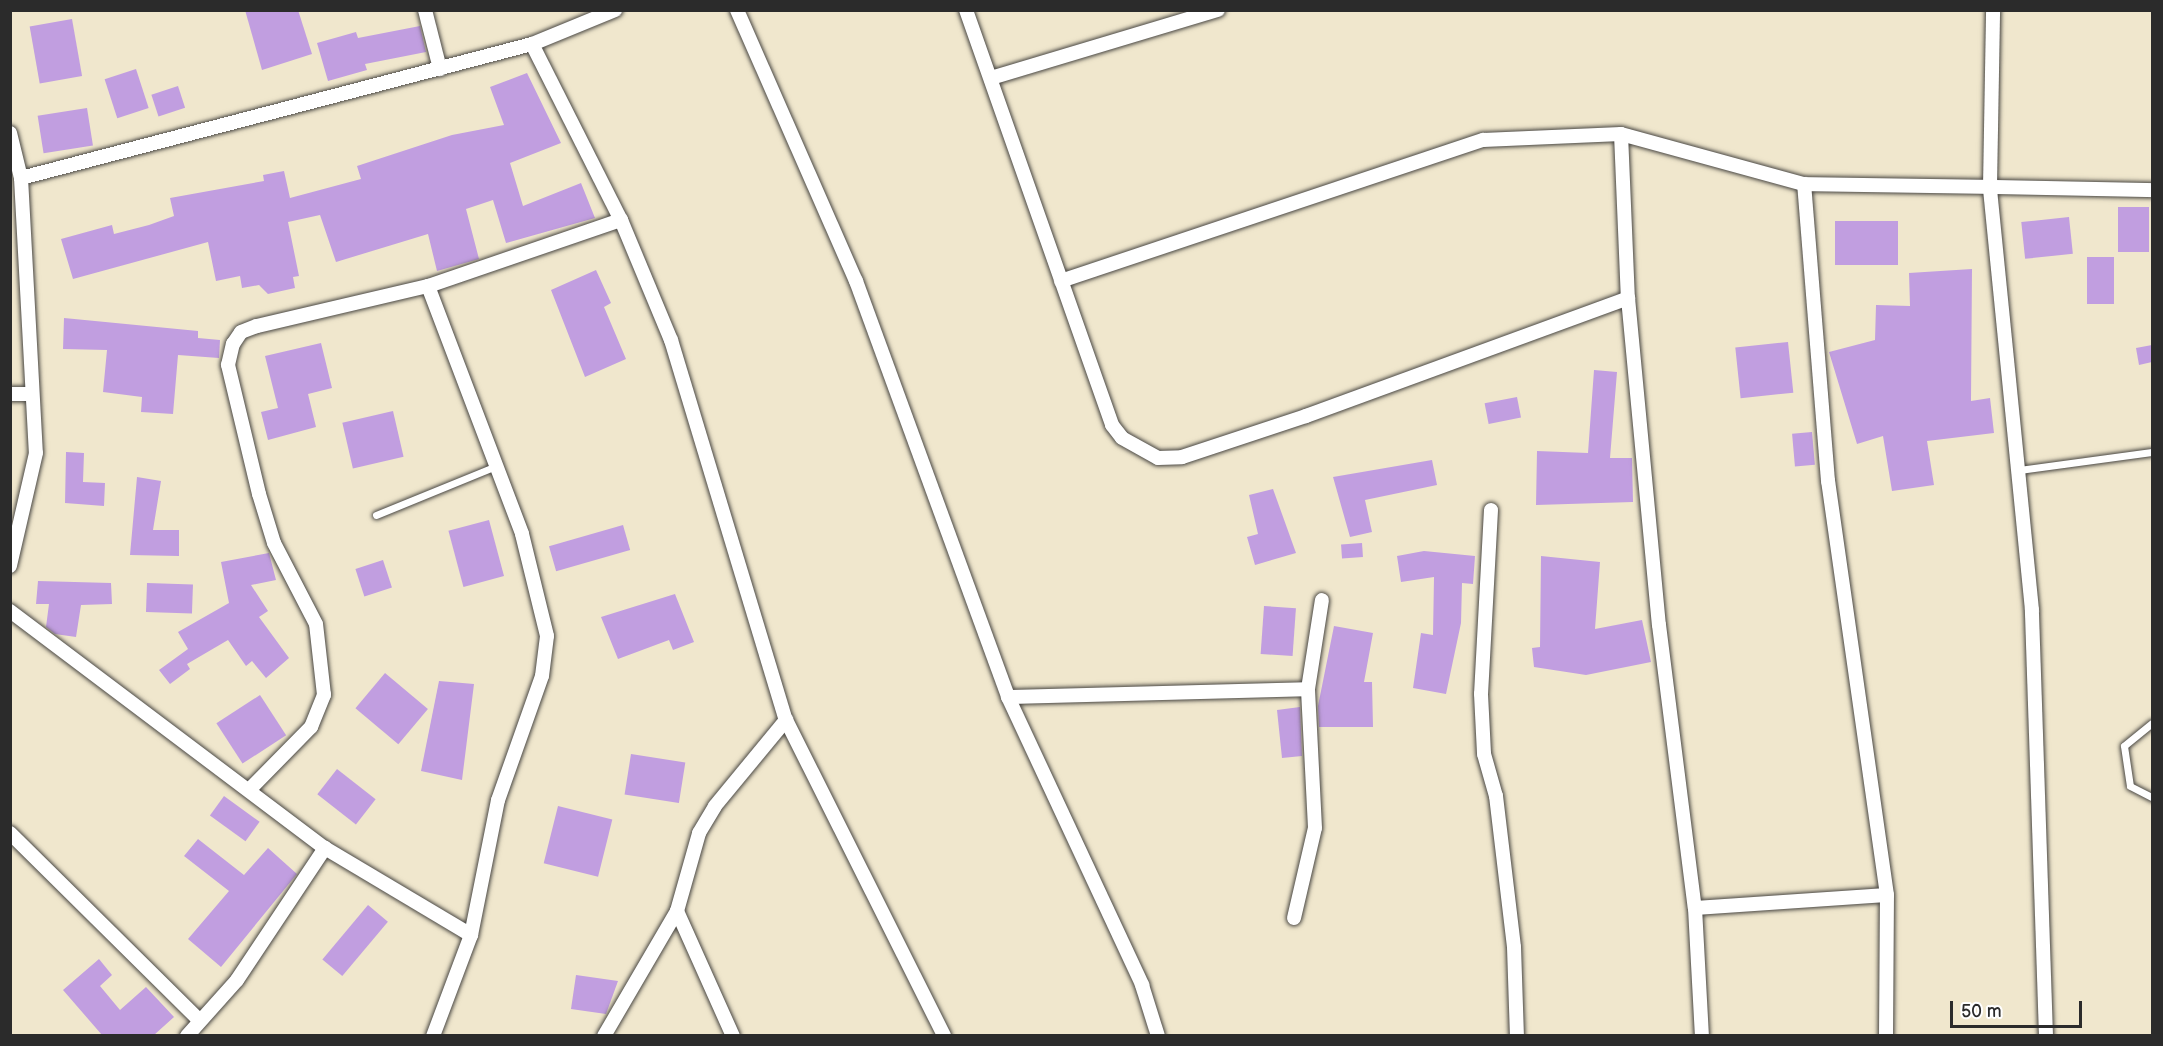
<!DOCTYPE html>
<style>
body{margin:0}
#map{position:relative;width:2163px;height:1046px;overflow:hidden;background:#f0e7cd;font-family:"Balsamiq Sans",sans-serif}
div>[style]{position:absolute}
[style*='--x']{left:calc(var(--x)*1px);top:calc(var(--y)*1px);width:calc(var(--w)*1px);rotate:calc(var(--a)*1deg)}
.building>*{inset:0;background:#c19ee0;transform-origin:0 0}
.roads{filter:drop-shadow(0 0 2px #494743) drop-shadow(0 0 2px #494743)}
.lane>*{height:7px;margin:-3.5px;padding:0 3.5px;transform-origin:3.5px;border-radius:3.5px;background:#fff}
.street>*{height:14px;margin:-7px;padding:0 7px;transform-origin:7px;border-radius:7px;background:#fff}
span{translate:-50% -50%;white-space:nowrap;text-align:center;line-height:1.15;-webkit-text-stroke:6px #fff;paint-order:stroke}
.frame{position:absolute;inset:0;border:12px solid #2b2b2b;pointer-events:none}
.scale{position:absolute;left:1950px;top:1001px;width:132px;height:27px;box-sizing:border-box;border:3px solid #2b2b2b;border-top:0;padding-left:8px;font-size:18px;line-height:21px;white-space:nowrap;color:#2b2b2b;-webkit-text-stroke:4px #fff;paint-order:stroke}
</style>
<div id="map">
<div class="building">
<div style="clip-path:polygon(245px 10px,298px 10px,312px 54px,262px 70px)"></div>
<div style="left:72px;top:19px;width:58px;height:43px;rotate:80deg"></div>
<div style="clip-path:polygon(420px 26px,426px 52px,365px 64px,367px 70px,328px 81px,317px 43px,356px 32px,358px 38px)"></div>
<div style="left:136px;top:69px;width:41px;height:33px;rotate:72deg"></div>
<div style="clip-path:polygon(527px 73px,561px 143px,510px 163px,523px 206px,581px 183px,595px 218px,506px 243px,493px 200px,466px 209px,479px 259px,437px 271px,428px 234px,336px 262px,320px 215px,288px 222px,299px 276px,293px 277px,295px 288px,268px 294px,259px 285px,242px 288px,240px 276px,216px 281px,208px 242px,73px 279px,61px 239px,112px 225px,114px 234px,149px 225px,174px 216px,170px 198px,264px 181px,263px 175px,284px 171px,290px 198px,361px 179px,357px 166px,452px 135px,504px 125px,490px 87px)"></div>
<div style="left:178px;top:86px;width:23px;height:28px;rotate:72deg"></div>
<div style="left:87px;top:108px;width:38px;height:50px;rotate:81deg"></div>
<div style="left:2118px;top:207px;width:31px;height:45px"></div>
<div style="left:2069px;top:217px;width:37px;height:48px;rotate:84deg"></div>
<div style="left:1835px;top:221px;width:63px;height:44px"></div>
<div style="left:2087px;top:257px;width:27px;height:47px"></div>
<div style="clip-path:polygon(1972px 269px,1971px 401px,1990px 398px,1994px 433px,1927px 441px,1934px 485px,1892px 491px,1883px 436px,1857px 444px,1829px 352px,1875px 340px,1876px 305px,1910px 306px,1909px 273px)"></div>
<div style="clip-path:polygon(596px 270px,611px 303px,604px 307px,626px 359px,585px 377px,551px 290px)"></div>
<div style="clip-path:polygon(64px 318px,198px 331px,198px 338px,220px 340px,219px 358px,178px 355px,173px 414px,141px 412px,142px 397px,103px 392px,107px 350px,63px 349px)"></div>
<div style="left:1788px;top:342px;width:51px;height:53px;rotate:84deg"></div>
<div style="clip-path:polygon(321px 343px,332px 388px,308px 394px,316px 427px,268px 440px,261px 412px,278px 408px,265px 356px)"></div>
<div style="clip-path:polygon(2152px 345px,2152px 362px,2139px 365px,2136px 348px)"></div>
<div style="clip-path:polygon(1594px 370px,1617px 372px,1610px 458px,1632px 458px,1633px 502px,1536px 505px,1537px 451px,1588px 453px)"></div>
<div style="left:1517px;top:397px;width:21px;height:33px;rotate:79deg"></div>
<div style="left:393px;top:411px;width:47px;height:52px;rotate:77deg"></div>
<div style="left:1812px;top:432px;width:33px;height:20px;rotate:85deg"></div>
<div style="clip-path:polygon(66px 452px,84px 453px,83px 482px,105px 483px,104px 506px,65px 503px)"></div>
<div style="clip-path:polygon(1432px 460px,1437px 485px,1365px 500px,1372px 532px,1350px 537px,1333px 477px)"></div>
<div style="clip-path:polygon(137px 477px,161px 481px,153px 530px,179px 530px,179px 556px,130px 555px)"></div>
<div style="clip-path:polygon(1273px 489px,1296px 553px,1255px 565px,1247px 537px,1258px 534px,1249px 495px)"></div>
<div style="left:489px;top:520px;width:58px;height:42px;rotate:75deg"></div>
<div style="left:623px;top:525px;width:26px;height:77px;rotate:74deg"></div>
<div style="left:1362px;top:543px;width:14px;height:21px;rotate:86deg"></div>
<div style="clip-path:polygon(1424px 551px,1475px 556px,1473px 584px,1462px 583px,1461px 623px,1446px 694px,1413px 688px,1421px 633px,1433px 635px,1434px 577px,1401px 582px,1397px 556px)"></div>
<div style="clip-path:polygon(269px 553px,276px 580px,251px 585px,268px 611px,259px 617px,289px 658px,266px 678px,252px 661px,246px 666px,228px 640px,187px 664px,190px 669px,170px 684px,159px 670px,188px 649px,178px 632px,229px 603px,221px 562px)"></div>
<div style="clip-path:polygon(1541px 556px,1600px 562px,1595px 629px,1642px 620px,1651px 662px,1586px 675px,1534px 667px,1532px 648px,1540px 647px)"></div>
<div style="left:383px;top:560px;width:29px;height:29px;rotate:72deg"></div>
<div style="clip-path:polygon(38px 581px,111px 583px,112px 604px,81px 605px,76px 637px,55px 634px,46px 627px,49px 604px,36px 604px)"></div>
<div style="left:147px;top:583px;width:46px;height:29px;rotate:2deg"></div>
<div style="clip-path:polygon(675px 594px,694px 642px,673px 650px,669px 640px,618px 659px,601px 617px)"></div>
<div style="left:1264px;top:606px;width:32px;height:48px;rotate:4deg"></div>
<div style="clip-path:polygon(1334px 626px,1373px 633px,1364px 682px,1372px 682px,1373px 727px,1319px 727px,1318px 706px)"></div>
<div style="left:385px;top:673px;width:56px;height:46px;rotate:40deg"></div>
<div style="clip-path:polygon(439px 681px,474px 684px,462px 780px,421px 771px)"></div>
<div style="left:260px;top:695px;width:48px;height:52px;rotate:57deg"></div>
<div style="clip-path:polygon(1300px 707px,1302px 756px,1282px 758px,1277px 710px)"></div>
<div style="left:631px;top:754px;width:55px;height:41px;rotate:9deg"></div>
<div style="left:337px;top:769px;width:49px;height:32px;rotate:38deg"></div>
<div style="left:224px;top:796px;width:44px;height:24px;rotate:36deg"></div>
<div style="left:558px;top:806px;width:56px;height:59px;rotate:14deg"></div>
<div style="clip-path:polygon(198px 839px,244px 875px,268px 848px,297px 874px,221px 967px,188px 939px,229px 891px,184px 856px)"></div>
<div style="left:368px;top:905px;width:26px;height:71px;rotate:40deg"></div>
<div style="clip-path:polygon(99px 959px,112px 975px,100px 986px,120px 1010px,146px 987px,174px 1017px,154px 1035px,102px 1035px,63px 990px)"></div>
<div style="clip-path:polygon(576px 975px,618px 981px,606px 1014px,571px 1009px)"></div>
</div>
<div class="roads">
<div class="lane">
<div style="--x:2019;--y:470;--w:134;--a:-7.7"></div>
<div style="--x:376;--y:515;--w:130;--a:-22.2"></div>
<div style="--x:2152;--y:723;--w:36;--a:141"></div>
<div style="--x:2124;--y:746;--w:40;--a:81.5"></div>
<div style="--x:2130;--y:786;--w:25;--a:27"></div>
</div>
<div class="street">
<div style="--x:425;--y:10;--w:61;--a:75.7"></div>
<div style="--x:737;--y:10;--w:296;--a:66.3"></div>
<div style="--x:856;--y:281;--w:443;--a:69.9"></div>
<div style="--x:1008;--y:697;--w:318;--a:65"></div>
<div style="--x:1142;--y:985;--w:53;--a:72.6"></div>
<div style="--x:966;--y:10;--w:440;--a:70.6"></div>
<div style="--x:1112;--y:425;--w:16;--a:52"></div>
<div style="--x:1122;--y:438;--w:41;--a:29.1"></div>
<div style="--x:1158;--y:458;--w:24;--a:-2"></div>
<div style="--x:1182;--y:457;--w:131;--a:-18.3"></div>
<div style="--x:1306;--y:416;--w:343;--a:-20.1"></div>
<div style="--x:532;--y:44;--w:197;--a:63.2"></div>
<div style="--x:621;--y:220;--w:130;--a:67.4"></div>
<div style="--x:671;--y:340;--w:397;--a:73.2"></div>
<div style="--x:786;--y:720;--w:353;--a:63.4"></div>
<div style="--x:991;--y:78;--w:237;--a:-16.7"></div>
<div style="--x:10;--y:133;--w:46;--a:76.3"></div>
<div style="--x:21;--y:178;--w:275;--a:86.9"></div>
<div style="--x:36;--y:453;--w:116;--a:103"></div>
<div style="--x:1621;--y:134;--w:164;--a:87.6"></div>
<div style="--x:1628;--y:298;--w:328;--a:84.6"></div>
<div style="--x:1659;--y:625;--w:285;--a:82.8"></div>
<div style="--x:1695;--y:908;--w:128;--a:86.9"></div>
<div style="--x:21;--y:178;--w:528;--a:-14.69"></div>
<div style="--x:532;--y:44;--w:90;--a:-22.3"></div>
<div style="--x:1061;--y:281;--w:445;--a:-18.5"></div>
<div style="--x:1483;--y:140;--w:138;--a:-2.5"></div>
<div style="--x:1621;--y:134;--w:190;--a:15.3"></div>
<div style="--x:428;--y:286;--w:265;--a:69.2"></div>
<div style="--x:522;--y:534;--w:105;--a:76.2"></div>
<div style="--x:547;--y:636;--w:40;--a:97.1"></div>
<div style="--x:542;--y:676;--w:132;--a:109.5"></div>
<div style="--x:498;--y:800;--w:138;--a:101.3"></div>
<div style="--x:471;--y:935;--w:108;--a:110.6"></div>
<div style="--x:10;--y:394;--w:21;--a:0"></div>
<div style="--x:1491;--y:510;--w:184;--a:93.1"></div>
<div style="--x:1481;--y:694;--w:60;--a:87.1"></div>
<div style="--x:1484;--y:754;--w:44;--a:74.1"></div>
<div style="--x:1496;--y:796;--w:152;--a:83.2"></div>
<div style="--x:1514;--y:947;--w:89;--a:88.1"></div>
<div style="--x:10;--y:611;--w:394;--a:37"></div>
<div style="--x:325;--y:848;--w:170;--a:30.8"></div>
<div style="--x:1008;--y:697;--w:300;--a:-1.5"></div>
<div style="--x:251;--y:788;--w:86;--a:-45.5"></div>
<div style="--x:311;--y:727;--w:35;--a:-68"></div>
<div style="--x:324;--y:695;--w:71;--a:-96.4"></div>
<div style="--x:316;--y:624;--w:91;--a:-117.4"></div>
<div style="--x:274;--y:543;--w:51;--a:-107"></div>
<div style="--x:259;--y:494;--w:133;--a:-103.5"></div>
<div style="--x:228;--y:365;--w:22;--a:-77"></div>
<div style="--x:233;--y:344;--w:14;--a:-56"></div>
<div style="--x:241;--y:332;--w:17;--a:-21"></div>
<div style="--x:257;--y:326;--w:176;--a:-13.2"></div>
<div style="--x:428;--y:286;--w:204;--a:-18.9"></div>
<div style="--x:10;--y:833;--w:267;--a:44.7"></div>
<div style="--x:1695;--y:908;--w:192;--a:-3.9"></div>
<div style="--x:677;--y:911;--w:137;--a:65.9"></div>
<div style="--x:1294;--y:918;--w:92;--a:-76.9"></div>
<div style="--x:1315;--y:828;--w:139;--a:-92.9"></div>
<div style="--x:1308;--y:689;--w:90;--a:-81.1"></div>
<div style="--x:187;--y:1036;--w:75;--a:-48.2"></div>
<div style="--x:237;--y:980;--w:159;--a:-56.3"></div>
<div style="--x:604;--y:1036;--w:145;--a:-59.7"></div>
<div style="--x:677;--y:911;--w:81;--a:-74.2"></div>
<div style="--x:699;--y:833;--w:31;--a:-59"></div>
<div style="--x:715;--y:806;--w:112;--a:-50.5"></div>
<div style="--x:1886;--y:1036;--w:141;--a:-89.6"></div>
<div style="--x:1887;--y:895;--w:418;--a:-98.1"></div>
<div style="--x:1828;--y:481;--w:298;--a:-94.6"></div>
<div style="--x:1804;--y:184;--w:186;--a:0.9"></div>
<div style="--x:1990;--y:187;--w:177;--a:-89"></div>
<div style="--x:2046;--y:1036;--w:426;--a:-91.9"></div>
<div style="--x:2032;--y:610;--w:425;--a:-95.7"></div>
<div style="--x:1990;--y:187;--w:162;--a:1.1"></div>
</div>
</div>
<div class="frame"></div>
<div class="scale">50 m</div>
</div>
